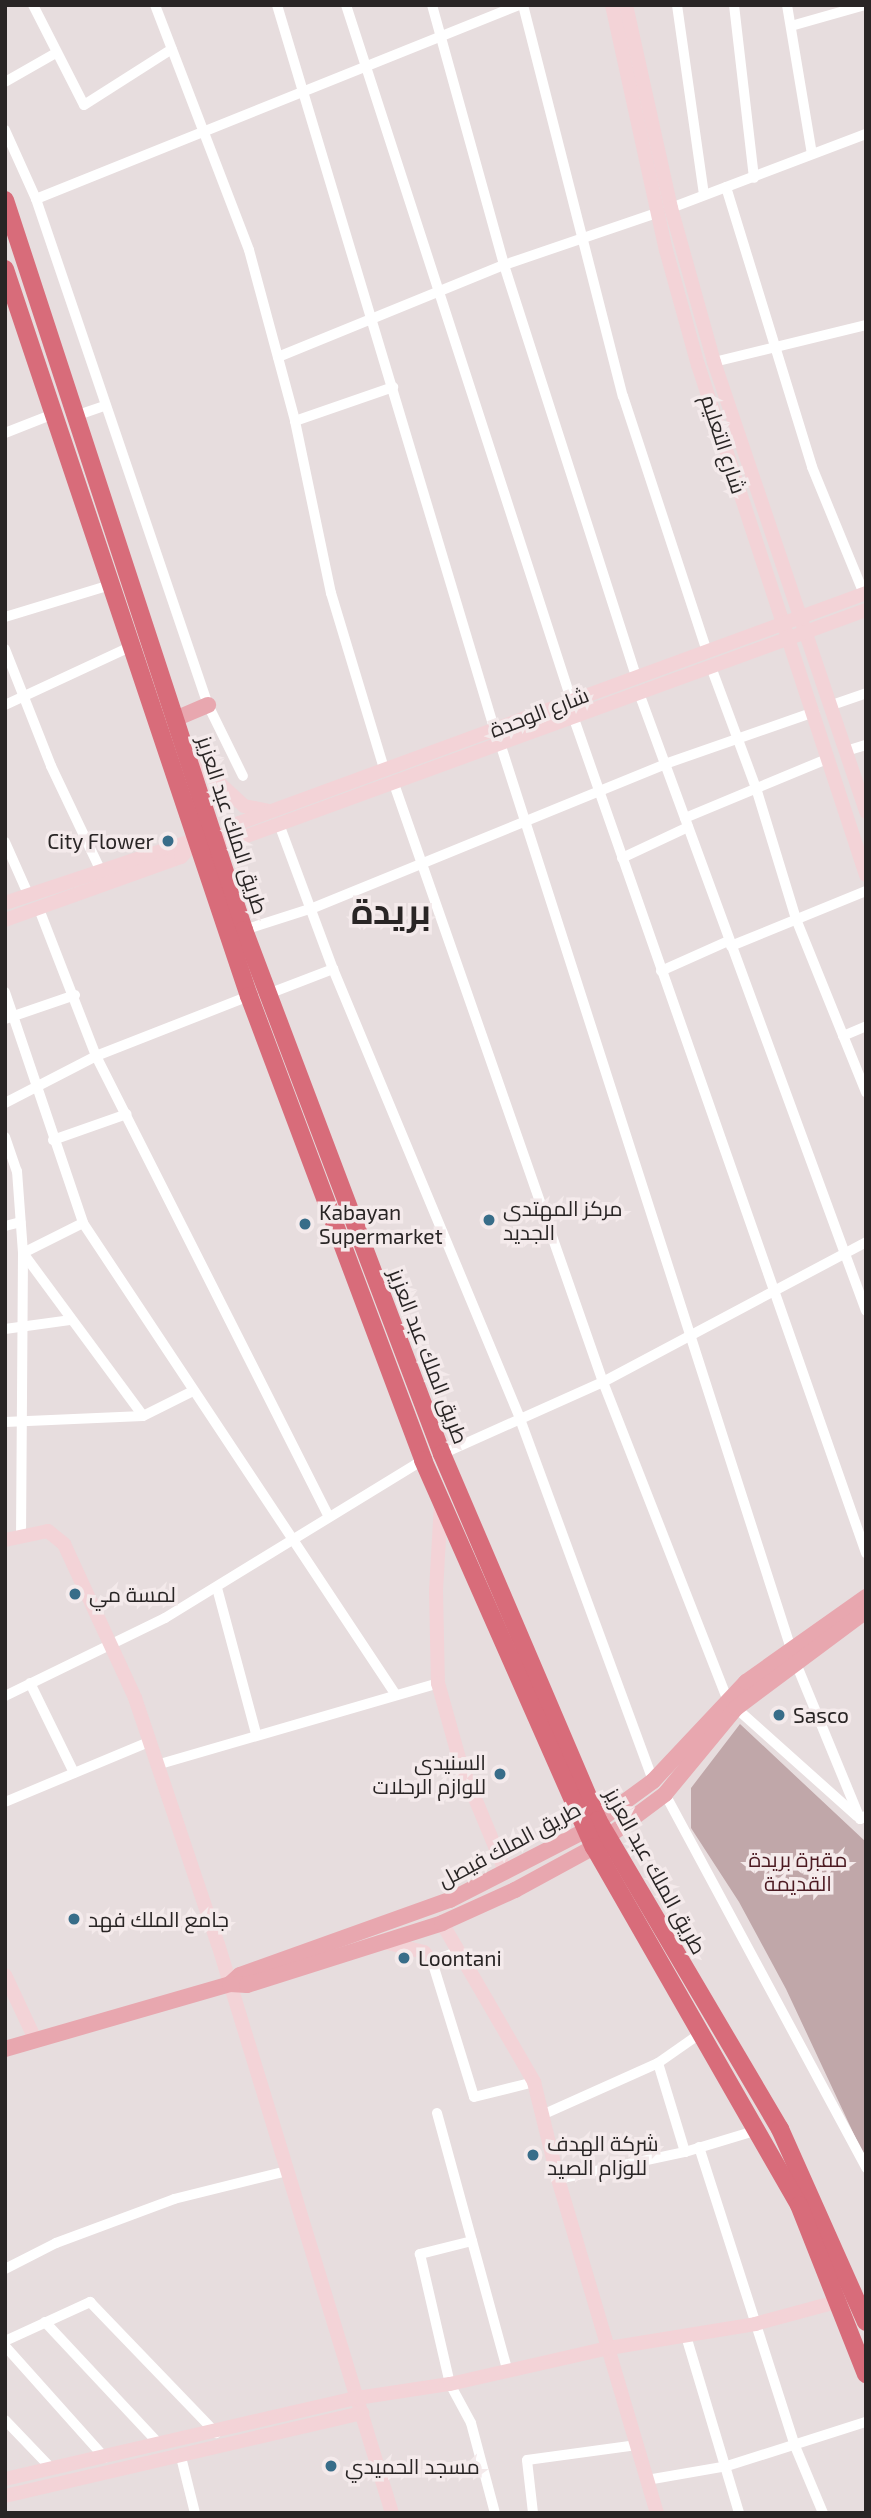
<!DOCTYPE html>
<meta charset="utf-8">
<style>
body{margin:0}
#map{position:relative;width:871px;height:2518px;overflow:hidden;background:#e7ddde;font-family:"Exo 2",Cairo,sans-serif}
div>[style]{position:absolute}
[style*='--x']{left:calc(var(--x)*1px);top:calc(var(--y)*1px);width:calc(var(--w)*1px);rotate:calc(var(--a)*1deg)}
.green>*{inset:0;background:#c0a7a9}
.street>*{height:10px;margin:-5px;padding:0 5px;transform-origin:5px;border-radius:5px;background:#fff}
.secondary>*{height:14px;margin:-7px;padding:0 7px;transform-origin:7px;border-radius:7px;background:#f3d3d7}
.primary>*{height:16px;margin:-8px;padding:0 8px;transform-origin:8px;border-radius:8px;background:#e8a7af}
.highway>*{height:18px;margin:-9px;padding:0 9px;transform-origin:9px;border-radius:9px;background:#d86c7a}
.dots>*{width:19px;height:19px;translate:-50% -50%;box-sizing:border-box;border:4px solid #f4eaeb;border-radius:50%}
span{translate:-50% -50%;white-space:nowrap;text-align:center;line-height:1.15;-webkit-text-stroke:7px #f4eaeb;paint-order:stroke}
.street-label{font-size:21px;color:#292525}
.poi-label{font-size:21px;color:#292525}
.right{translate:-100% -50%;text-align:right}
.left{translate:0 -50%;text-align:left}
.park-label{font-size:21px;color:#4c1a22}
.town-label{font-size:35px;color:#292525;font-weight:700}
.frame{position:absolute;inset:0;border:7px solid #292525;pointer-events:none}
</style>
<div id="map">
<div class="green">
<div style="clip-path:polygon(740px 1724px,866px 1842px,866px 2160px,786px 1989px,739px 1902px,691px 1828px,691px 1788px)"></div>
</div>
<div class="street">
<div style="--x:33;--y:5;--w:112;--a:63"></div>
<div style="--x:84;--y:105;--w:104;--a:-32.5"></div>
<div style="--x:155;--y:5;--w:262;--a:69"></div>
<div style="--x:249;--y:250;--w:177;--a:74.9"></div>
<div style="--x:295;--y:421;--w:176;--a:78.2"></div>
<div style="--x:331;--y:593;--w:184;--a:73.2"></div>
<div style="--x:277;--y:5;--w:755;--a:73.29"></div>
<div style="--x:346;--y:5;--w:730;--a:72.04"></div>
<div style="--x:432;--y:5;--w:270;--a:74.5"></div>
<div style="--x:504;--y:265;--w:431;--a:72.2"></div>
<div style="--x:523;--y:5;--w:404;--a:75.7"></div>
<div style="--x:623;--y:396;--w:266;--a:71.8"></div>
<div style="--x:677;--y:5;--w:192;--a:81.9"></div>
<div style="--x:734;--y:5;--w:174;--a:83.4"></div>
<div style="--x:787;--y:5;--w:151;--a:80.5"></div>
<div style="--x:791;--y:26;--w:77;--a:-15.8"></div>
<div style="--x:5;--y:82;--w:56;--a:-29.7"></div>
<div style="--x:5;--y:130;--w:76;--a:65.8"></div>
<div style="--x:36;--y:199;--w:534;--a:71.23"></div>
<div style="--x:208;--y:705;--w:79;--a:63.8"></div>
<div style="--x:726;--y:187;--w:293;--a:72.9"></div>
<div style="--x:812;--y:467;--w:137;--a:67.7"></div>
<div style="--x:36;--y:199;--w:521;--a:-21.88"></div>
<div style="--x:671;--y:208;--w:209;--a:-20.8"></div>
<div style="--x:278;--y:357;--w:244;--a:-22.2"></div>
<div style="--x:504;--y:265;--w:162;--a:-18.8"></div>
<div style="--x:714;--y:362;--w:156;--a:-13.7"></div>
<div style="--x:78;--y:415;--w:28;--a:-19"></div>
<div style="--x:295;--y:421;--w:104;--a:-19.1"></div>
<div style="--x:5;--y:433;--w:55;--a:-21.4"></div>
<div style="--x:5;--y:617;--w:110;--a:-16.9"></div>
<div style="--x:5;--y:649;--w:126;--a:68.5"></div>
<div style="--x:51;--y:766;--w:114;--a:64.6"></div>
<div style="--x:711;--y:667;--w:129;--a:69.6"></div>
<div style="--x:756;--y:788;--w:137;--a:73"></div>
<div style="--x:796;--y:919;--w:187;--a:68"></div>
<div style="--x:639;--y:693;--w:658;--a:69.83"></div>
<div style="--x:5;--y:705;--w:140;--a:-24.9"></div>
<div style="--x:832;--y:705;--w:36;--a:-19"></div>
<div style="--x:573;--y:716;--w:887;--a:70.71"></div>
<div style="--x:500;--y:743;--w:964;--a:72.19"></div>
<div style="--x:795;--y:1661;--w:171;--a:67.6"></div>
<div style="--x:860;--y:1819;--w:7;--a:-27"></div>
<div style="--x:846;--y:751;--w:21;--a:-17"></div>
<div style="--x:393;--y:781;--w:637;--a:70.74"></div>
<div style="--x:603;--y:1382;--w:340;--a:68.6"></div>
<div style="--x:685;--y:818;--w:156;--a:-22.6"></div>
<div style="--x:279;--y:824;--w:155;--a:69.6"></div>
<div style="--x:333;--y:969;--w:487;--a:67.4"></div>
<div style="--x:520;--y:1419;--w:386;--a:69.8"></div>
<div style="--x:5;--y:842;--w:57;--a:66.1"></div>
<div style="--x:622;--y:858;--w:73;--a:-25.2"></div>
<div style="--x:39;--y:909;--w:158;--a:68.8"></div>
<div style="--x:96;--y:1056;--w:514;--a:63.19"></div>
<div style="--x:244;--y:930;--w:72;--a:-17.7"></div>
<div style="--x:313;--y:908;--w:380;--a:-22.2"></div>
<div style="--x:665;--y:764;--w:158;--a:-19.2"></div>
<div style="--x:731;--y:946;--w:146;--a:-22.2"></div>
<div style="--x:661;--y:971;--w:73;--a:-24.1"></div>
<div style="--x:5;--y:992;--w:244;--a:71.3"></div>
<div style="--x:83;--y:1223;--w:566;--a:56.45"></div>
<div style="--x:268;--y:994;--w:70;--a:-21"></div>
<div style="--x:5;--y:1019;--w:74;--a:-18.9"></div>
<div style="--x:843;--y:1036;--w:25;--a:-23"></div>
<div style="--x:5;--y:1103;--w:102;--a:-27.3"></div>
<div style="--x:96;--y:1056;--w:164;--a:-21.4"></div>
<div style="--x:5;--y:1137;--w:36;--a:71"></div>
<div style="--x:17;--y:1171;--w:82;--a:85.8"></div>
<div style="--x:23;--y:1253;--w:282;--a:90.4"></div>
<div style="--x:53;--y:1140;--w:78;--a:-19.4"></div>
<div style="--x:5;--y:1226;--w:16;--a:-14"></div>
<div style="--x:23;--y:1253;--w:202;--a:53.6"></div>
<div style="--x:23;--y:1253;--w:67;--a:-26.6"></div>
<div style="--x:5;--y:1329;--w:67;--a:-7.8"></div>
<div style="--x:5;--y:1422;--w:138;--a:-2.5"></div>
<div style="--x:143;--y:1416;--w:56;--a:-26.6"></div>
<div style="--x:442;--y:1454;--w:176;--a:-24.1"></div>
<div style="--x:603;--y:1382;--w:298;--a:-28"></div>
<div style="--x:217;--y:1588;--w:151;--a:75"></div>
<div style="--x:30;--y:1683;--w:100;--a:63.9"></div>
<div style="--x:5;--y:1696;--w:178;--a:-26"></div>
<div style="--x:165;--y:1618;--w:303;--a:-31.5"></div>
<div style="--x:736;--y:1708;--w:162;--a:41.8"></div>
<div style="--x:160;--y:1764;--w:290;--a:-16.2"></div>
<div style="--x:665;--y:1794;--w:425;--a:61.7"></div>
<div style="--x:5;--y:1802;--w:158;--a:-22.7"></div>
<div style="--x:457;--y:1952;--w:27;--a:160"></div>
<div style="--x:432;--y:1961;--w:142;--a:72.8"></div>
<div style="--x:474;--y:2097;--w:62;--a:-14"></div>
<div style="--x:658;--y:2063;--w:93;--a:73.1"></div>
<div style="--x:437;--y:2113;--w:265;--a:74.7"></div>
<div style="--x:542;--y:2115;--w:127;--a:-24.1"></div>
<div style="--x:658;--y:2063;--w:52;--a:-34.9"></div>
<div style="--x:699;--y:2147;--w:314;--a:72.2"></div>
<div style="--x:795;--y:2446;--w:73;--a:67.3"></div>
<div style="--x:558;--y:2179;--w:130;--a:-12"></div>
<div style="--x:685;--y:2152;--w:76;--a:-16.8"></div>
<div style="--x:472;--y:2241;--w:54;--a:166"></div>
<div style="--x:420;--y:2254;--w:133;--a:77"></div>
<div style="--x:450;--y:2384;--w:44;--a:61.7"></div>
<div style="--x:471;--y:2423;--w:93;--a:75.1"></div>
<div style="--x:5;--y:2269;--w:57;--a:-27"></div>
<div style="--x:56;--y:2243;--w:126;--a:-20.4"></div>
<div style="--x:174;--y:2199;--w:116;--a:-13.9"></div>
<div style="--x:45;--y:2322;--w:168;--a:46.9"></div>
<div style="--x:686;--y:2336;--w:185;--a:73.3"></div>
<div style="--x:5;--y:2341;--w:94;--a:-24.6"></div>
<div style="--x:90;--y:2302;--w:182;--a:46.1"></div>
<div style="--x:5;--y:2346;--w:150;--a:48.2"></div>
<div style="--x:5;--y:2420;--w:66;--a:46.2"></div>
<div style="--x:181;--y:2457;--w:58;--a:76"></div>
<div style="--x:647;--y:2480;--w:81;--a:-9.9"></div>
<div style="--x:727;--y:2466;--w:146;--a:-17.6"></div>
<div style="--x:533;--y:2513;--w:53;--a:-96.5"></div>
<div style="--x:527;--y:2460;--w:111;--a:-7.8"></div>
</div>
<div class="secondary">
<div style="--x:612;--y:5;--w:251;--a:77.6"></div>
<div style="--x:666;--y:250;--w:119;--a:74.5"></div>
<div style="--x:698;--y:365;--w:537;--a:71.77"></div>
<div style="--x:626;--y:5;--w:208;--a:77.5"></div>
<div style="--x:671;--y:208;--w:160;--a:74.4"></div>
<div style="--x:714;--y:362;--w:475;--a:71.3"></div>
<div style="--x:188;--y:754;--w:76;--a:42.9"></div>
<div style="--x:244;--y:806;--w:25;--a:11"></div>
<div style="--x:217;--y:839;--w:27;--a:-4"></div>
<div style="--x:244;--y:837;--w:662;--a:-20.05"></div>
<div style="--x:216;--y:840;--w:29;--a:-36"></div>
<div style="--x:239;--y:823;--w:668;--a:-20.14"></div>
<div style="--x:5;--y:903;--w:202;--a:-18.4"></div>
<div style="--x:5;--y:920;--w:187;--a:-19.7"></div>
<div style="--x:181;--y:857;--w:24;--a:-48"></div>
<div style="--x:441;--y:1504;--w:86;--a:93.3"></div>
<div style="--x:436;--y:1590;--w:93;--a:88.8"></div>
<div style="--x:438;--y:1683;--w:82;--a:74.4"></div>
<div style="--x:460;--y:1762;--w:120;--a:67.5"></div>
<div style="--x:5;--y:1540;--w:44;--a:-11.8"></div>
<div style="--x:48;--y:1531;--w:21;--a:39"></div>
<div style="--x:64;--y:1544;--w:170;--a:65.2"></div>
<div style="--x:135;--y:1698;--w:260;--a:71.4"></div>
<div style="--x:218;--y:1944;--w:595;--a:73"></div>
<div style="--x:442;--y:1923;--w:184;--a:59.9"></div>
<div style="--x:534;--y:2082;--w:100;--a:76.1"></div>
<div style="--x:558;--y:2179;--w:348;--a:73.5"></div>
<div style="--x:384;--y:1942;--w:41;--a:14"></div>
<div style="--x:424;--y:1952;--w:12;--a:48"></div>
<div style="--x:5;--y:1975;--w:71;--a:64.9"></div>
<div style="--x:5;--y:2479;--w:361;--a:-13"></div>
<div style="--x:357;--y:2398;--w:94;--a:-8.6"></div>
<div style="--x:450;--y:2384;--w:163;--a:-12.8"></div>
<div style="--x:609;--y:2348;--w:148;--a:-9.3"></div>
<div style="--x:755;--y:2324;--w:88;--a:-15.1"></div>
<div style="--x:5;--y:2496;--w:367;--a:-13.1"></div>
</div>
<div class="primary">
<div style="--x:175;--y:719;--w:36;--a:-23"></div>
<div style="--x:230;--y:1984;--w:13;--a:-42"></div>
<div style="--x:240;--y:1975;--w:223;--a:-19.7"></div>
<div style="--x:450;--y:1900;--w:153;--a:-27.2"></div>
<div style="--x:586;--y:1830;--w:83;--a:-36.2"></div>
<div style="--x:653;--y:1781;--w:136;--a:-46.8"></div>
<div style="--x:746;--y:1682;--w:147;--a:-35.3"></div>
<div style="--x:5;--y:2049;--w:234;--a:-16.1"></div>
<div style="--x:230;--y:1984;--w:17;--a:3"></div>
<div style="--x:247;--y:1985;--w:205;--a:-17.6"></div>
<div style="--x:442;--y:1923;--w:80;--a:-24.3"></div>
<div style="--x:515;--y:1890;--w:90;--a:-28.6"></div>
<div style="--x:594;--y:1847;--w:89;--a:-36.7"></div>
<div style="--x:665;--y:1794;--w:112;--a:-50.5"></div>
<div style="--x:736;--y:1708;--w:162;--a:-36.7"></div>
</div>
<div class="highway">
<div style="--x:5;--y:200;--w:768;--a:71.87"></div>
<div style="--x:244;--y:930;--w:560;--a:69.3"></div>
<div style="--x:442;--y:1454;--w:398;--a:66.9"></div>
<div style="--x:598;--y:1820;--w:359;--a:59.5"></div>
<div style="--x:780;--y:2129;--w:211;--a:66"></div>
<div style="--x:5;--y:269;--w:767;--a:71.45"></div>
<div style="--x:249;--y:996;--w:496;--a:69.4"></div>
<div style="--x:423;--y:1460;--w:423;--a:66.2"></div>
<div style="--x:594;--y:1847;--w:413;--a:60.2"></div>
<div style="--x:799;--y:2205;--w:182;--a:68.4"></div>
</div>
<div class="dots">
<div style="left:168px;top:841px;background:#386d89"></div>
<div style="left:489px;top:1220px;background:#386d89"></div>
<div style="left:305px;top:1224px;background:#386d89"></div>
<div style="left:75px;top:1594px;background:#386d89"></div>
<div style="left:779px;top:1715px;background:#386d89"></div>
<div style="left:500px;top:1774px;background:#386d89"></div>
<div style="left:74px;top:1919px;background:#386d89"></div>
<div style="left:404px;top:1958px;background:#386d89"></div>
<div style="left:533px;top:2155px;background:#386d89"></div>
<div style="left:331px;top:2466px;background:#386d89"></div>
</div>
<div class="street-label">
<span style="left:724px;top:444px;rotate:72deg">شارع التعليم</span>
<span style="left:539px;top:712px;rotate:-21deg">شارع الوحدة</span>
<span style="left:233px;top:825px;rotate:72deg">طريق الملك عبد العزيز</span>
<span style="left:429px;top:1356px;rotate:69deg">طريق الملك عبد العزيز</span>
<span style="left:509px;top:1844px;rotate:-28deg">طريق الملك فيصل</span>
<span style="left:656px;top:1871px;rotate:61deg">طريق الملك عبد العزيز</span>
</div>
<div class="poi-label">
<span class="right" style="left:154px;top:841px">City Flower</span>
<span class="left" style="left:503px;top:1220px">مركز المهتدى<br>الجديد</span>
<span class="left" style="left:319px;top:1224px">Kabayan<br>Supermarket</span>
<span class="left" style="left:89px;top:1594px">لمسة مي</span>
<span class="left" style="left:793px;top:1715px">Sasco</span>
<span class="right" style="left:486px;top:1774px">السنيدي<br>للوازم الرحلات</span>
<span class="left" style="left:88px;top:1919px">جامع الملك فهد</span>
<span class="left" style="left:418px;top:1958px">Loontani</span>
<span class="left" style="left:547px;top:2155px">شركة الهدف<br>للوزام الصيد</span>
<span class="left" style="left:345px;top:2466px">مسجد الحميدي</span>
</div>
<div class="park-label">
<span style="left:798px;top:1871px">مقبرة بريدة<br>القديمة</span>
</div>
<div class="town-label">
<span style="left:391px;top:910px">بريدة</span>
</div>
<div class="frame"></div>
</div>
